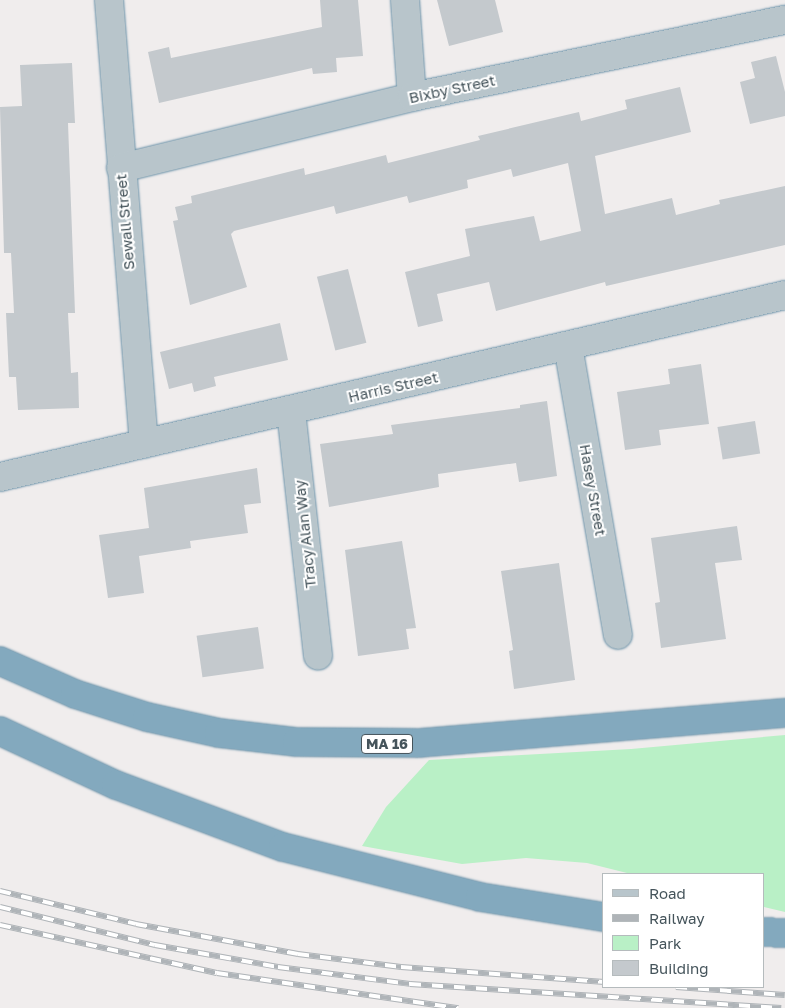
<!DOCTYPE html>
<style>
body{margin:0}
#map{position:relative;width:785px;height:1008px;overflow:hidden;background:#f0eded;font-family:"Golos Text",sans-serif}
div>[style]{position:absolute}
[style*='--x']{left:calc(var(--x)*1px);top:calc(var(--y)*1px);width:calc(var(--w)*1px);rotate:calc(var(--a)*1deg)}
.green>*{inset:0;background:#b9f0c6}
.building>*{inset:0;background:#c4c9cd;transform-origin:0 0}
.roads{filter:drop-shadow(0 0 1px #6e94aa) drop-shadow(0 0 1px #6e94aa)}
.street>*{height:28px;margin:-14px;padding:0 14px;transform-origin:14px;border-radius:14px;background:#b8c5cb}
.highway>*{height:28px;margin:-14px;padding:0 14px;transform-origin:14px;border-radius:14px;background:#83a9be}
.rail>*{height:5.5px;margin-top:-2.75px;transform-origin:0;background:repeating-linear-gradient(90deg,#fff 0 11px,#afb4b8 0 22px);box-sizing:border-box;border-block:1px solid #afb4b8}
span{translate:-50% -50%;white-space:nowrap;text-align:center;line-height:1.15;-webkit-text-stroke:4px #fff;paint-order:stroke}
.shield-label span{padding:1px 4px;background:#fff;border:1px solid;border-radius:4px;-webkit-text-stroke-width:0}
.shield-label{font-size:14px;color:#45545b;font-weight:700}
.street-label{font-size:15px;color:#45545b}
.legend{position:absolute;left:602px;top:873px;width:162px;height:115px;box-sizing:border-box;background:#fff;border:1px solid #b5bbbd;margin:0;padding:6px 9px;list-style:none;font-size:15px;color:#45545b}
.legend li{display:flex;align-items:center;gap:10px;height:25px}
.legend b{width:25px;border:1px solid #b5bbbd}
</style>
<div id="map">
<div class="green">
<div style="clip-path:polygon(785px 735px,785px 912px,764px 907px,764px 874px,631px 874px,587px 863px,526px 858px,462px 864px,362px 846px,386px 807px,429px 760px,631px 749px)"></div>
</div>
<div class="building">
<div style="clip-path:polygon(320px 0,358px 0,363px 56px,336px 58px,337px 72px,313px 74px,312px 68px,159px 103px,148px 52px,169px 47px,171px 58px,322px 27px)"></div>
<div style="clip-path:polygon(437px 0,495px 0,503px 32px,449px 46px)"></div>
<div style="clip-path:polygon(776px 56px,785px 92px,785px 116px,750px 124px,740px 82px,755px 78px,751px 62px)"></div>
<div style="clip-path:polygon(72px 63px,75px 123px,68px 123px,75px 313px,68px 313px,71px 373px,78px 372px,79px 408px,18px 410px,16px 377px,9px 377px,6px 313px,14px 313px,11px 253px,4px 253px,0 107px,22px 106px,20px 65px)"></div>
<div style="clip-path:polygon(680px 87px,691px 132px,595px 156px,605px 214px,672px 198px,676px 215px,720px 204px,719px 200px,785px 186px,785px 245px,606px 286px,605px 282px,496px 311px,489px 282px,437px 294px,443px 321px,418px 327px,405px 272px,470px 256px,465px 229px,534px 216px,540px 241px,581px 231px,568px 163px,513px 177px,511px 169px,467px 180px,468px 188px,409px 203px,407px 196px,336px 214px,334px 206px,234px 231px,231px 234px,247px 287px,190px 305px,173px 221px,178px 220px,175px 207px,192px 203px,191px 196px,304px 168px,305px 175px,386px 155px,388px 163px,480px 140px,478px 136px,579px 112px,581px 121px,627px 109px,625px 100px)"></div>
<div style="left:348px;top:269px;width:76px;height:32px;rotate:76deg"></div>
<div style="clip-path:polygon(280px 323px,288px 360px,214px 377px,216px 386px,194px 392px,192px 383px,169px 389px,160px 352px)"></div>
<div style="clip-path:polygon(701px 364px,709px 424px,659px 430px,661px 445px,625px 450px,617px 392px,670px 384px,668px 369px)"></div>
<div style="clip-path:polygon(547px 401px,557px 476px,519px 482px,516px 463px,438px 474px,439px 487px,329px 507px,320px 444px,393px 434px,391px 425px,520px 408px,520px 405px)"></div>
<div style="left:755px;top:421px;width:33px;height:38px;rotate:81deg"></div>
<div style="clip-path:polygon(257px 468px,261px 503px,244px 505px,248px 533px,190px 541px,191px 548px,139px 556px,144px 593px,108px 598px,99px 535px,149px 528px,144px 488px)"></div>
<div style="clip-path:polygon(737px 526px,742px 560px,715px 563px,726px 639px,661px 648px,655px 603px,660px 602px,651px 538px)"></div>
<div style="clip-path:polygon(402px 541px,416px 628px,406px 629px,409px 649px,358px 656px,345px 550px)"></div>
<div style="clip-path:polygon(559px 563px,575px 680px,514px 689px,509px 651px,513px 650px,501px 571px)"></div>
<div style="left:258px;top:627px;width:42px;height:62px;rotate:82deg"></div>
</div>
<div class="roads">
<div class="street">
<div style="--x:109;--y:0;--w:445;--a:85.5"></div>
<div style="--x:405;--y:0;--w:97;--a:85.9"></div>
<div style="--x:121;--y:168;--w:300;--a:-13.7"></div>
<div style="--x:412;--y:97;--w:381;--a:-11.7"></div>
<div style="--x:568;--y:346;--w:293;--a:80.2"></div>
<div style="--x:291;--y:411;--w:246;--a:83.7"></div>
<div style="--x:0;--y:477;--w:806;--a:-13.05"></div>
</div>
<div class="highway">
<div style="--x:0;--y:661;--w:82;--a:23.7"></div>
<div style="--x:75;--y:694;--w:76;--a:17.7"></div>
<div style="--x:147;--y:717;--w:74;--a:12.5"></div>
<div style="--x:219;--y:733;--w:79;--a:6.6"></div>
<div style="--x:297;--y:742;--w:122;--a:0.5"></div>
<div style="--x:419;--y:743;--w:367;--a:-4.7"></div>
<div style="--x:0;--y:731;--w:128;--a:25"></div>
<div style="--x:116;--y:785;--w:178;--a:20.4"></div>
<div style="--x:283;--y:847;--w:203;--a:14.2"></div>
<div style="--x:480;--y:897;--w:126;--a:9.2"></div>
<div style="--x:764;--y:932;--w:21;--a:3"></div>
</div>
</div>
<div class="rail">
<div style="--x:0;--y:891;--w:140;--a:13.6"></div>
<div style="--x:136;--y:924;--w:165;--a:10.5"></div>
<div style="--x:298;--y:954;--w:104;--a:7.2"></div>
<div style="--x:401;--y:967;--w:204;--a:4.2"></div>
<div style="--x:0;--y:907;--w:160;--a:13.8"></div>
<div style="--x:155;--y:945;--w:125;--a:10.1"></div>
<div style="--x:278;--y:967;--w:133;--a:7.3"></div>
<div style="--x:410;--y:984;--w:372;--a:3.7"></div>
<div style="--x:0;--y:925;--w:222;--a:12.5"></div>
<div style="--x:217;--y:973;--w:244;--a:8.3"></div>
<div style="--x:676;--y:987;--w:109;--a:4.2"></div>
</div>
<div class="shield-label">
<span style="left:387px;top:744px">MA 16</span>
</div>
<div class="street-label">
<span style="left:452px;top:89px;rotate:-12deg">Bixby Street</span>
<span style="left:125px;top:222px;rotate:-95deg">Sewall Street</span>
<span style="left:393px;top:387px;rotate:-13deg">Harris Street</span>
<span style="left:593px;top:490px;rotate:80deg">Hasey Street</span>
<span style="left:305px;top:534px;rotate:-96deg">Tracy Alan Way</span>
</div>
<ul class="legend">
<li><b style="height:6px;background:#b8c5cb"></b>Road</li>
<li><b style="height:6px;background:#afb4b8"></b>Railway</li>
<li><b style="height:14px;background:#b9f0c6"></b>Park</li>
<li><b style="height:14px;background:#c4c9cd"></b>Building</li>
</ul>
</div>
